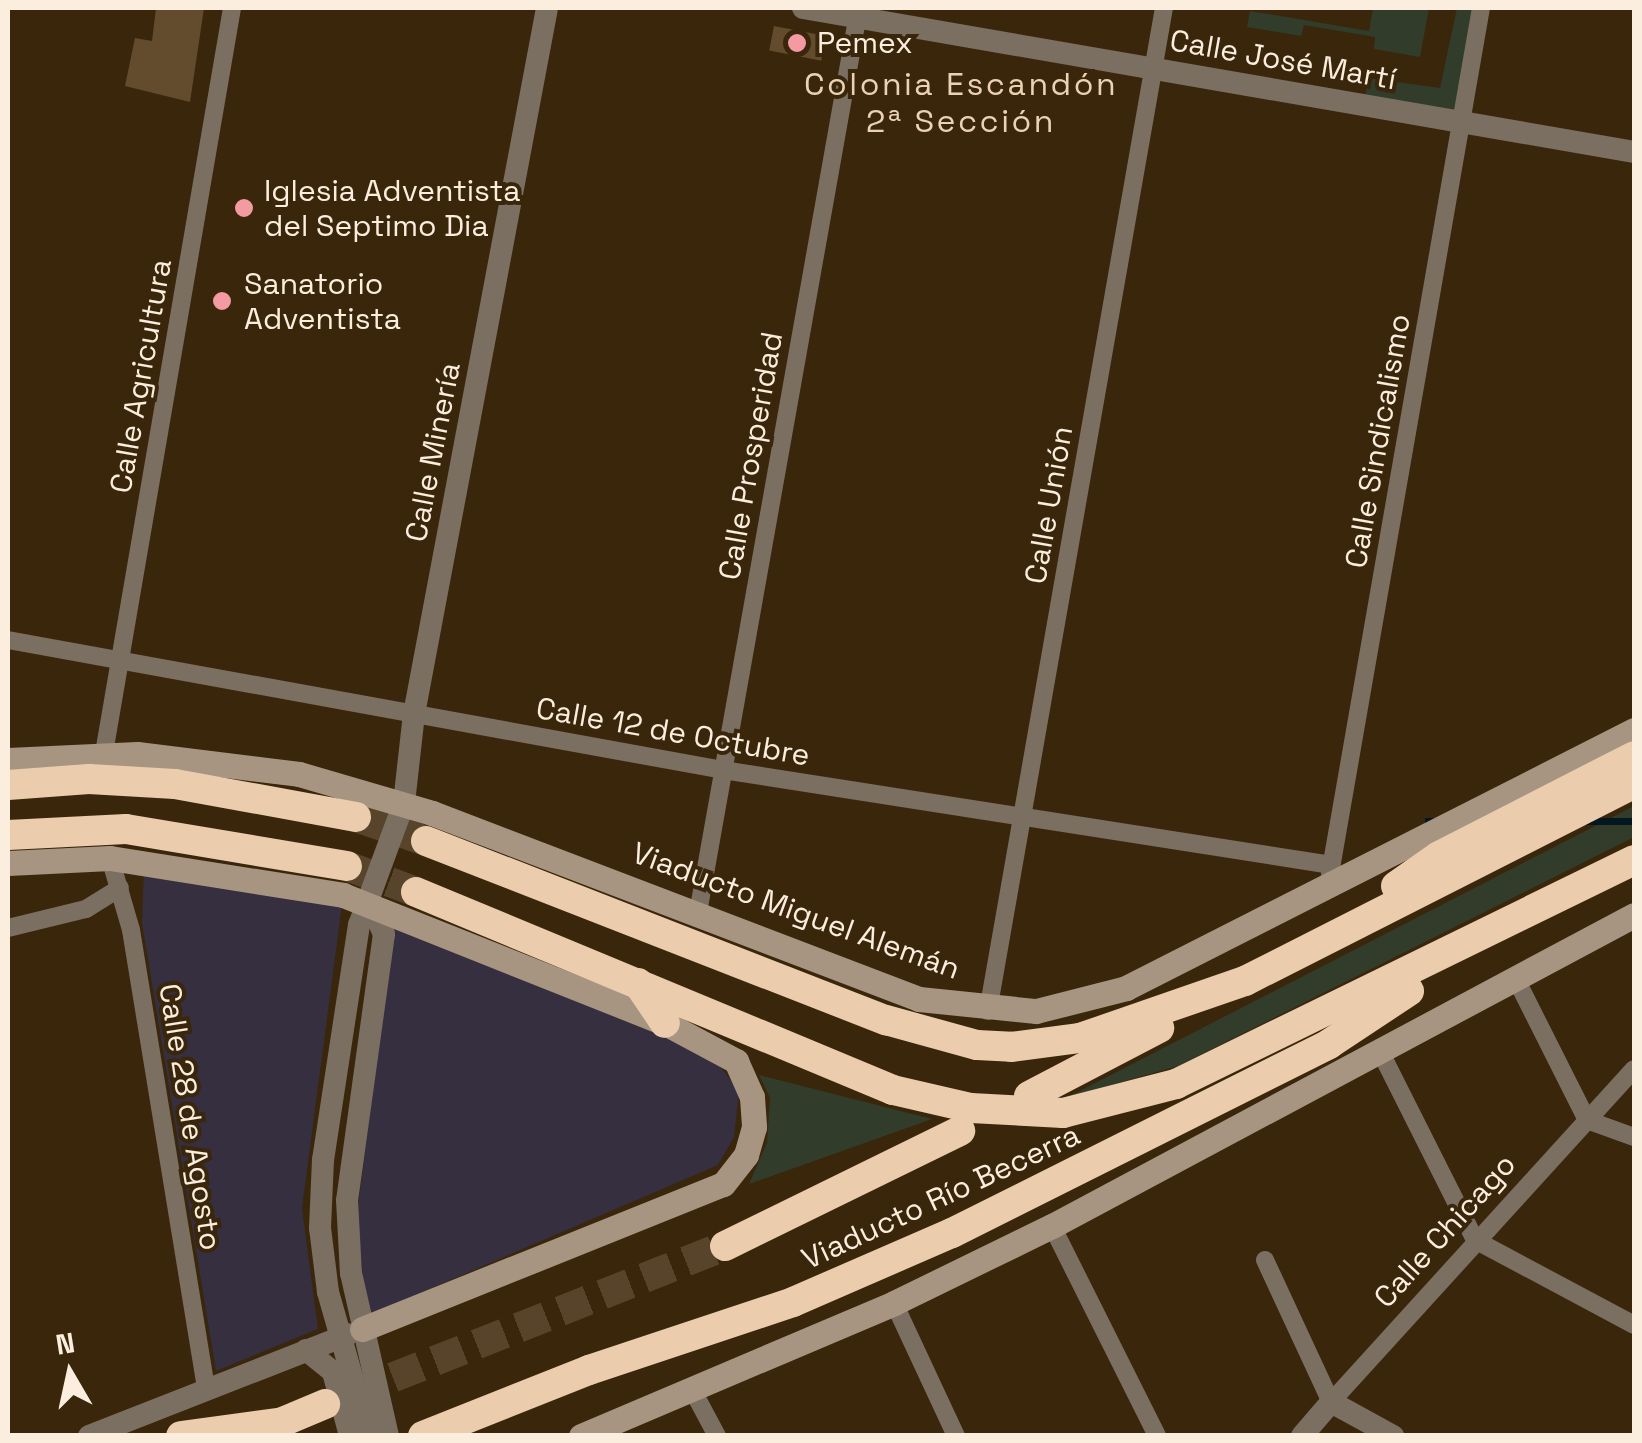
<!DOCTYPE html>
<meta charset="utf-8">
<style>
body{margin:0}
#map{position:relative;width:1642px;height:1443px;overflow:hidden;background:#3a260b;font-family:"Space Grotesk",sans-serif}
div>[style]{position:absolute}
[style*='--x']{left:calc(var(--x)*1px);top:calc(var(--y)*1px);width:calc(var(--w)*1px);rotate:calc(var(--a)*1deg)}
.commercial>*{inset:0;background:#352f3f}
.green>*{inset:0;background:#323c2a}
.water>*{inset:0;background:#02171f;transform-origin:0 0}
.building>*{inset:0;background:#634c2e;transform-origin:0 0}
.motorway-tunnel>*{height:30px;margin-top:-15px;transform-origin:0;background:repeating-linear-gradient(90deg,#57442b 0 30px,transparent 0 45px)}
.minor>*{height:18px;margin:-9px;padding:0 9px;transform-origin:9px;border-radius:9px;background:#7b6f62}
.tertiary>*{height:22px;margin:-11px;padding:0 11px;transform-origin:11px;border-radius:11px;background:#7b6f62}
.secondary>*{height:25px;margin:-12.5px;padding:0 12.5px;transform-origin:12.5px;border-radius:12.5px;background:#a89581}
.motorway>*{height:30px;margin:-15px;padding:0 15px;transform-origin:15px;border-radius:15px;background:#ebcdae}
.dots>*{width:28px;height:28px;translate:-50% -50%;box-sizing:border-box;border:5px solid #3a260b;border-radius:50%}
span{translate:-50% -50%;white-space:nowrap;text-align:center;line-height:1.15;-webkit-text-stroke:8px #3a260b;paint-order:stroke}
.poi-label{font-size:30px;color:#fbeede}
.left{translate:0 -50%;text-align:left}
.street-label{font-size:30px;color:#fbeede}
.neighbourhood-label{font-size:32px;color:#ecd2b4;letter-spacing:2.5px}
.frame{position:absolute;inset:0;border:10px solid #fbeede;pointer-events:none}
.north{position:absolute;left:20px;top:1323px;width:100px;height:100px;-webkit-text-stroke:8px #3a260b;paint-order:stroke;rotate:351deg;font-size:28px;font-weight:700;line-height:40px;text-align:center;color:#fbeede}
.north::after{content:'';display:block;margin:auto;width:35px;height:45px;background:#fbeede;clip-path:polygon(50% 0,100% 100%,50% 72%,0 100%)}
</style>
<div id="map">
<div class="commercial">
<div style="clip-path:polygon(144px 867px,342px 905px,302px 1208px,318px 1329px,216px 1371px,142px 923px)"></div>
<div style="clip-path:polygon(393px 925px,713px 1057px,739px 1091px,734px 1137px,718px 1165px,367px 1316px,357px 1216px)"></div>
</div>
<div class="green">
<div style="clip-path:polygon(1373px 8px,1429px 8px,1420px 57px,1374px 49px,1375px 37px,1304px 25px,1301px 36px,1247px 27px,1250px 11px,1369px 31px)"></div>
<div style="clip-path:polygon(1457px 8px,1477px 8px,1457px 117px,1365px 101px,1368px 78px,1440px 88px)"></div>
<div style="clip-path:polygon(1634px 806px,1634px 837px,1178px 1066px,1068px 1097px)"></div>
<div style="clip-path:polygon(759px 1075px,932px 1119px,749px 1184px,767px 1143px,770px 1098px)"></div>
</div>
<div class="water">
<div style="left:1634px;top:818px;width:7px;height:209px;rotate:90deg"></div>
</div>
<div class="building">
<div style="clip-path:polygon(156px 8px,204px 8px,190px 102px,125px 86px,135px 38px,152px 41px)"></div>
<div style="left:774px;top:26px;width:53px;height:25px;rotate:11deg"></div>
</div>
<div class="motorway-tunnel">
<div style="--x:356;--y:817;--w:74;--a:18.9"></div>
<div style="--x:347;--y:866;--w:74;--a:20.6"></div>
<div style="--x:351;--y:1394;--w:402;--a:-21.6"></div>
</div>
<div class="minor">
<div style="--x:8;--y:640;--w:727;--a:10.3"></div>
<div style="--x:723;--y:770;--w:616;--a:8.87"></div>
<div style="--x:104;--y:753;--w:756;--a:-80.25"></div>
<div style="--x:110;--y:858;--w:75;--a:73.7"></div>
<div style="--x:131;--y:930;--w:463;--a:80.7"></div>
<div style="--x:1330;--y:874;--w:879;--a:-80.11"></div>
<div style="--x:698;--y:913;--w:919;--a:-79.91"></div>
<div style="--x:8;--y:928;--w:80;--a:-13.7"></div>
<div style="--x:86;--y:909;--w:40;--a:-32"></div>
<div style="--x:1516;--y:979;--w:158;--a:63.3"></div>
<div style="--x:1587;--y:1120;--w:50;--a:19.9"></div>
<div style="--x:988;--y:1011;--w:1018;--a:-80.05"></div>
<div style="--x:1380;--y:1051;--w:212;--a:63.3"></div>
<div style="--x:1475;--y:1240;--w:180;--a:28.1"></div>
<div style="--x:1052;--y:1226;--w:235;--a:63.4"></div>
<div style="--x:1265;--y:1260;--w:157;--a:65.1"></div>
<div style="--x:1331;--y:1402;--w:450;--a:-47.7"></div>
<div style="--x:894;--y:1303;--w:147;--a:65"></div>
<div style="--x:693;--y:1391;--w:51;--a:61.9"></div>
</div>
<div class="tertiary">
<div style="--x:803;--y:8;--w:843;--a:9.83"></div>
<div style="--x:371;--y:905;--w:32;--a:66"></div>
<div style="--x:384;--y:934;--w:269;--a:97.9"></div>
<div style="--x:347;--y:1200;--w:73;--a:86.9"></div>
<div style="--x:351;--y:1273;--w:167;--a:77.2"></div>
<div style="--x:306;--y:1350;--w:35;--a:39"></div>
<div style="--x:333;--y:1372;--w:66;--a:75.1"></div>
<div style="--x:89;--y:1436;--w:279;--a:-21.4"></div>
<div style="--x:369;--y:1436;--w:150;--a:-105.9"></div>
<div style="--x:328;--y:1292;--w:64;--a:-97.1"></div>
<div style="--x:320;--y:1228;--w:68;--a:-87.5"></div>
<div style="--x:323;--y:1160;--w:238;--a:-81.3"></div>
<div style="--x:359;--y:925;--w:130;--a:-69.8"></div>
<div style="--x:404;--y:803;--w:90;--a:-83.6"></div>
<div style="--x:414;--y:714;--w:718;--a:-79.33"></div>
<div style="--x:1302;--y:1436;--w:45;--a:-49.5"></div>
<div style="--x:1331;--y:1402;--w:71;--a:28.7"></div>
</div>
<div class="secondary">
<div style="--x:8;--y:760;--w:129;--a:-2.7"></div>
<div style="--x:137;--y:754;--w:163;--a:7"></div>
<div style="--x:299;--y:774;--w:139;--a:16.3"></div>
<div style="--x:432;--y:813;--w:521;--a:20.9"></div>
<div style="--x:919;--y:999;--w:118;--a:5.9"></div>
<div style="--x:1036;--y:1011;--w:93;--a:-14.3"></div>
<div style="--x:1126;--y:988;--w:570;--a:-26.92"></div>
<div style="--x:8;--y:863;--w:102;--a:-2.8"></div>
<div style="--x:110;--y:858;--w:236;--a:9"></div>
<div style="--x:343;--y:895;--w:347;--a:21.7"></div>
<div style="--x:665;--y:1023;--w:81;--a:28.2"></div>
<div style="--x:736;--y:1061;--w:39;--a:66"></div>
<div style="--x:752;--y:1097;--w:30;--a:86"></div>
<div style="--x:754;--y:1127;--w:29;--a:106"></div>
<div style="--x:746;--y:1155;--w:37;--a:128"></div>
<div style="--x:723;--y:1184;--w:389;--a:158.1"></div>
<div style="--x:581;--y:1436;--w:340;--a:-23"></div>
<div style="--x:894;--y:1303;--w:176;--a:-26"></div>
<div style="--x:1052;--y:1226;--w:660;--a:-28.12"></div>
</div>
<div class="motorway">
<div style="--x:8;--y:785;--w:81;--a:-4.2"></div>
<div style="--x:89;--y:779;--w:86;--a:3.3"></div>
<div style="--x:175;--y:784;--w:184;--a:10.3"></div>
<div style="--x:8;--y:835;--w:118;--a:-2.9"></div>
<div style="--x:126;--y:829;--w:224;--a:9.5"></div>
<div style="--x:426;--y:841;--w:494;--a:21.3"></div>
<div style="--x:886;--y:1020;--w:94;--a:15.4"></div>
<div style="--x:977;--y:1045;--w:34;--a:3"></div>
<div style="--x:1011;--y:1047;--w:70;--a:-7.4"></div>
<div style="--x:1080;--y:1038;--w:175;--a:-19.1"></div>
<div style="--x:1245;--y:981;--w:436;--a:-26.9"></div>
<div style="--x:1396;--y:886;--w:52;--a:-34.9"></div>
<div style="--x:1439;--y:856;--w:219;--a:-27.1"></div>
<div style="--x:416;--y:892;--w:516;--a:22.54"></div>
<div style="--x:893;--y:1090;--w:80;--a:13"></div>
<div style="--x:971;--y:1108;--w:92;--a:3.1"></div>
<div style="--x:1063;--y:1113;--w:117;--a:-14.4"></div>
<div style="--x:1176;--y:1084;--w:510;--a:-26.06"></div>
<div style="--x:638;--y:983;--w:48;--a:56"></div>
<div style="--x:1029;--y:1096;--w:147;--a:-27.6"></div>
<div style="--x:725;--y:1246;--w:262;--a:-26.1"></div>
<div style="--x:268;--y:1428;--w:62;--a:-22.8"></div>
<div style="--x:181;--y:1436;--w:104;--a:-7.7"></div>
<div style="--x:423;--y:1436;--w:179;--a:-21.7"></div>
<div style="--x:589;--y:1370;--w:215;--a:-18.4"></div>
<div style="--x:793;--y:1302;--w:173;--a:-23.5"></div>
<div style="--x:952;--y:1233;--w:422;--a:-26.6"></div>
<div style="--x:1329;--y:1044;--w:96;--a:-33.5"></div>
</div>
<div class="dots">
<div style="left:797px;top:43px;background:#f49aa3"></div>
<div style="left:244px;top:208px;background:#f49aa3"></div>
<div style="left:222px;top:301px;background:#f49aa3"></div>
</div>
<div class="poi-label">
<span class="left" style="left:817px;top:43px">Pemex</span>
<span class="left" style="left:264px;top:208px">Iglesia Adventista<br>del Septimo Dia</span>
<span class="left" style="left:244px;top:301px">Sanatorio<br>Adventista</span>
</div>
<div class="street-label">
<span style="left:1283px;top:60px;rotate:10deg">Calle José Martí</span>
<span style="left:141px;top:376px;rotate:-80deg">Calle Agricultura</span>
<span style="left:1378px;top:441px;rotate:-80deg">Calle Sindicalismo</span>
<span style="left:433px;top:452px;rotate:-79deg">Calle Minería</span>
<span style="left:751px;top:456px;rotate:-80deg">Calle Prosperidad</span>
<span style="left:1049px;top:505px;rotate:-80deg">Calle Unión</span>
<span style="left:673px;top:732px;rotate:10deg">Calle 12 de Octubre</span>
<span style="left:796px;top:911px;rotate:20deg">Viaducto Miguel Alemán</span>
<span style="left:190px;top:1117px;rotate:81deg">Calle 28 de Agosto</span>
<span style="left:941px;top:1197px;rotate:-25deg">Viaducto Río Becerra</span>
<span style="left:1445px;top:1231px;rotate:-48deg">Calle Chicago</span>
</div>
<div class="neighbourhood-label">
<span style="left:961px;top:103px">Colonia Escandón<br>2ª Sección</span>
</div>
<div class="frame"></div>
<div class="north">N</div>
</div>
